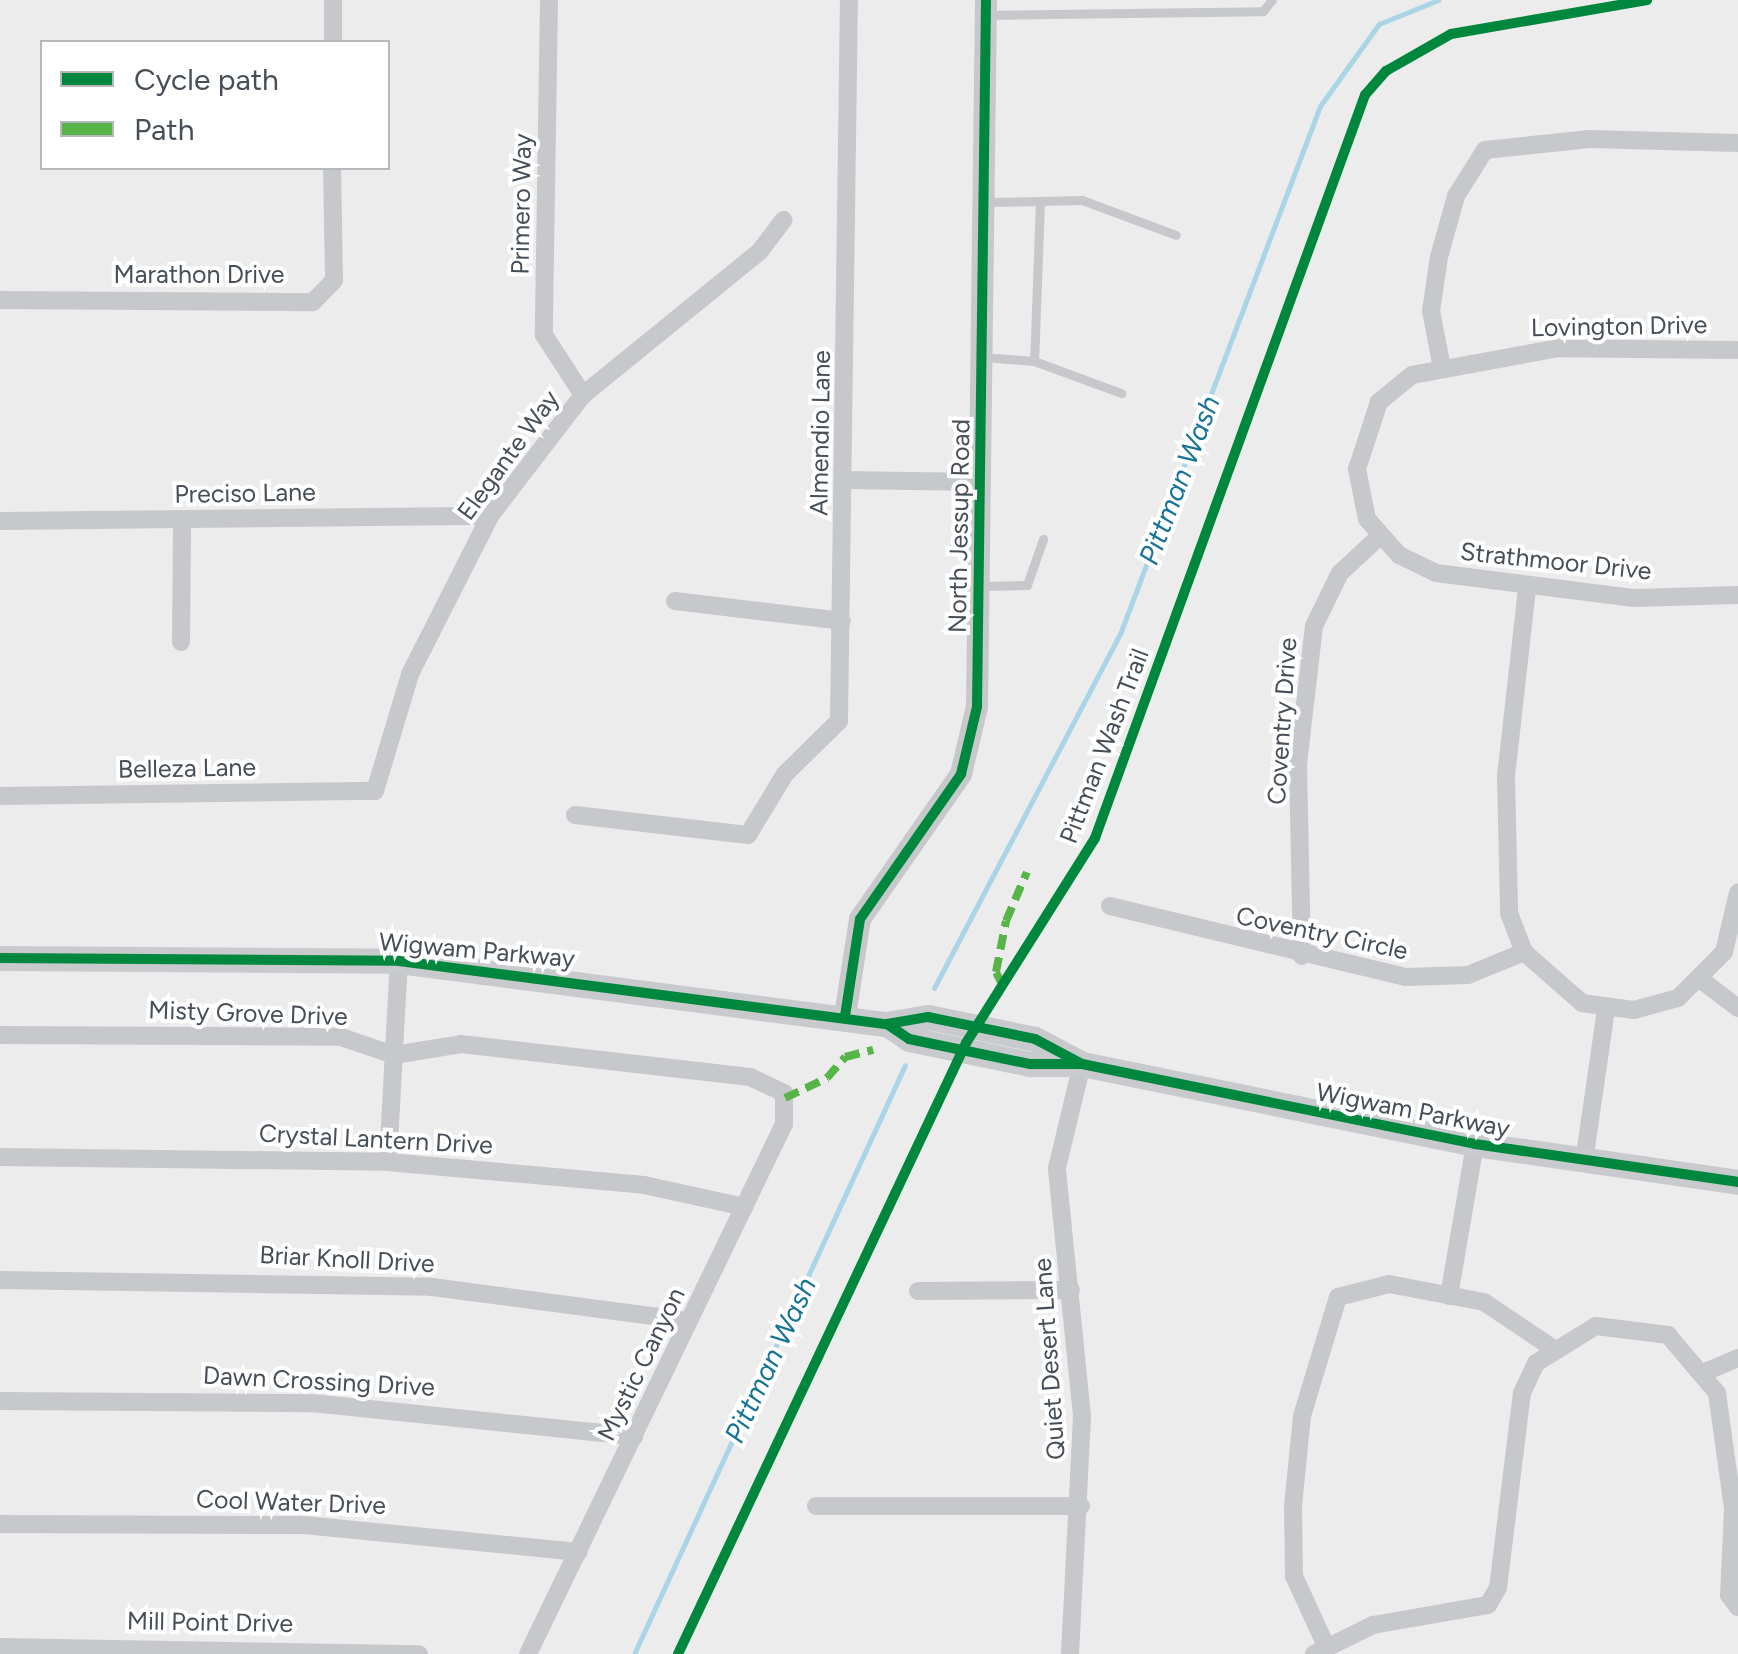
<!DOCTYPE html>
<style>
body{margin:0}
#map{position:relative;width:1738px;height:1654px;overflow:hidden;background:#edecec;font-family:Figtree,sans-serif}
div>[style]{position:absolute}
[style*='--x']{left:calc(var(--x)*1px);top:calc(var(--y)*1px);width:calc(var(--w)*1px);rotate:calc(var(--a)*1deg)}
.stream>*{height:5px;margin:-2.5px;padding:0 2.5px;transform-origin:2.5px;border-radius:2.5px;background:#aad5e6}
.service>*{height:9px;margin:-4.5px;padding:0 4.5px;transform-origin:4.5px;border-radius:4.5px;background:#c7c8cb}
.minor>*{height:18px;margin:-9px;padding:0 9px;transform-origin:9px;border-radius:9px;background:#c7c8cb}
.tertiary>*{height:22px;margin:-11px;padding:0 11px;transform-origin:11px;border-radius:11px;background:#c7c8cb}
.secondary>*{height:25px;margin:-12.5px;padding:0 12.5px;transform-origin:12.5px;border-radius:12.5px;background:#c8cacd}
.quiet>*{height:8px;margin-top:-4px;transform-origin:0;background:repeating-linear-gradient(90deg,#57b448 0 15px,transparent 0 23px)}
.cycleway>*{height:10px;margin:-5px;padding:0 5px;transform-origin:5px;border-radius:5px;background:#00873e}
span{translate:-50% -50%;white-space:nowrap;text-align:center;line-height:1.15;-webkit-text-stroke:8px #fff;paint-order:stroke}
.street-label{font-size:25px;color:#464e57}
.water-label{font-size:28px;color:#187497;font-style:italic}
.legend{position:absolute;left:40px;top:40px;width:350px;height:130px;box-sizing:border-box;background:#fff;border:2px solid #b5b8bc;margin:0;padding:12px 18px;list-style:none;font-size:30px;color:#464e57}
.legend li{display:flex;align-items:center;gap:20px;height:50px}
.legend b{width:50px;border:2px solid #b5b8bc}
</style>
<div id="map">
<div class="stream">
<div style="--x:934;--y:988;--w:400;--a:-62.3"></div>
<div style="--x:1120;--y:634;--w:565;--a:-69.25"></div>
<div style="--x:1320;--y:106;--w:101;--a:-54.3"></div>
<div style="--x:1379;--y:24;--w:64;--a:-22.1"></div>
<div style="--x:634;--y:1654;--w:648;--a:-65.29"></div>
</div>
<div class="service">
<div style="--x:988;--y:15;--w:275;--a:-0.8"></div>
<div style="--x:1263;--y:11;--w:14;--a:-51"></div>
<div style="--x:1040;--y:201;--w:42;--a:-1.4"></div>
<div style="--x:1082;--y:200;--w:100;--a:20.4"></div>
<div style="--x:985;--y:202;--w:55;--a:-1"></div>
<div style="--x:1040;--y:201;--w:160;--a:92.1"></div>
<div style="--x:984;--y:357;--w:50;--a:4.6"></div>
<div style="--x:1034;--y:361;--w:93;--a:20.2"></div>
<div style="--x:981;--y:586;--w:46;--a:-1.2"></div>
<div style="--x:1027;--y:585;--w:49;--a:-70.8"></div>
</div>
<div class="minor">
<div style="--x:549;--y:0;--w:335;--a:90.9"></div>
<div style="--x:544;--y:335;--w:72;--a:57"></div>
<div style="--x:333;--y:42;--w:42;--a:-90"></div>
<div style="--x:0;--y:300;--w:313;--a:0.4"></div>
<div style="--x:313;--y:302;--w:30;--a:-46"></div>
<div style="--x:334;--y:280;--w:112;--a:-91"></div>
<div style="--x:1738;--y:350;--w:179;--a:-179.4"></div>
<div style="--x:1559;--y:348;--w:149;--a:169.6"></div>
<div style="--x:1412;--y:375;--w:43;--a:140.7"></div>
<div style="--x:1379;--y:402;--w:71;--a:108.2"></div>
<div style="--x:1357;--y:469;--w:51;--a:78.7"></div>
<div style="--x:1367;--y:519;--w:48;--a:48.4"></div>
<div style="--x:1399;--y:555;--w:41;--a:25.9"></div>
<div style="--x:1436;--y:573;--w:200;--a:7.2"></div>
<div style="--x:1634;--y:598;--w:104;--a:-1.7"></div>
<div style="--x:1442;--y:368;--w:58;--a:-100.9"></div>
<div style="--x:1431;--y:311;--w:55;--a:-81.6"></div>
<div style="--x:1439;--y:257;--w:63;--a:-74.4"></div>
<div style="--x:1456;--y:196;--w:54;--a:-57.8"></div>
<div style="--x:1485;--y:150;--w:105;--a:-6"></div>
<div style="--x:1589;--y:139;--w:149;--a:1.5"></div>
<div style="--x:844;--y:480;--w:136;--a:0.8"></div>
<div style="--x:0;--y:521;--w:490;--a:-0.6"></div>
<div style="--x:1527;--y:589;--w:188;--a:96.4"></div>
<div style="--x:1506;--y:776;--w:137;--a:88.7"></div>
<div style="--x:1509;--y:913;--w:42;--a:69"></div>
<div style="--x:1524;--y:952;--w:77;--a:41.3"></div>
<div style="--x:1582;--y:1003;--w:52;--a:7.7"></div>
<div style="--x:1634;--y:1010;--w:46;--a:-15.3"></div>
<div style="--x:1678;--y:998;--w:65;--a:-45"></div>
<div style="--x:1724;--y:952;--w:61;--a:-76.7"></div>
<div style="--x:675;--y:601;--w:168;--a:6.8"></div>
<div style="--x:181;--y:642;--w:123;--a:-89.5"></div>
<div style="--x:0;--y:796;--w:375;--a:-0.8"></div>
<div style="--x:375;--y:791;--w:122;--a:-73.3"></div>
<div style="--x:410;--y:674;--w:177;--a:-63.1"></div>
<div style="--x:490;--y:516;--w:153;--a:-52.5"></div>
<div style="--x:583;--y:395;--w:228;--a:-39.1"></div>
<div style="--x:760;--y:251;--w:39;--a:-53"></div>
<div style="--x:575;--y:815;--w:174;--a:6.6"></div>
<div style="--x:748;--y:835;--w:71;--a:-58.8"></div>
<div style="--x:785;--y:774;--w:76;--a:-44.5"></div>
<div style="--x:839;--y:721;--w:721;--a:-89.21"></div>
<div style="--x:1110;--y:906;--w:303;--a:13.5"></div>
<div style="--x:1405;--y:977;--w:63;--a:-1.8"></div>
<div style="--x:1468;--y:975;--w:61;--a:-22.3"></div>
<div style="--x:1302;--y:956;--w:192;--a:-91.2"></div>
<div style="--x:1298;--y:764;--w:139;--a:-83.4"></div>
<div style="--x:1314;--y:626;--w:59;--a:-63.9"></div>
<div style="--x:1340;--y:573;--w:56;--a:-42.8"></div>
<div style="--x:1700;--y:979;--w:48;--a:37.3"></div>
<div style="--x:0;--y:1035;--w:341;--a:0.3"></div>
<div style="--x:341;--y:1037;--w:56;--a:18.8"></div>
<div style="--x:394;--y:1055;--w:68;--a:-9.3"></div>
<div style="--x:461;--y:1044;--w:291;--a:6.5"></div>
<div style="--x:750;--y:1077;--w:38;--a:25"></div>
<div style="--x:784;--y:1093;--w:31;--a:90"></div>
<div style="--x:784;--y:1124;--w:589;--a:115.78"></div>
<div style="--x:0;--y:1157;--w:388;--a:0.7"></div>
<div style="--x:388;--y:1162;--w:257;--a:5.1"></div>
<div style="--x:644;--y:1185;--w:103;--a:12.3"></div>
<div style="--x:388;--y:1162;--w:201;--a:-86.9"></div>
<div style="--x:1584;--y:1162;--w:155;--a:-81.8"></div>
<div style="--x:0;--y:1280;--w:432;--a:0.9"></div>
<div style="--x:432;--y:1287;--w:259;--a:7.5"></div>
<div style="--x:918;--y:1291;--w:153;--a:-0.4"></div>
<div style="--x:1449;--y:1296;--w:154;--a:-80.3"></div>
<div style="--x:1705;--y:1372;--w:36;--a:-23"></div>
<div style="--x:0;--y:1401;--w:312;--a:0.4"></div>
<div style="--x:312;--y:1403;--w:324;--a:5.9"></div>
<div style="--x:816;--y:1506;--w:265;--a:0"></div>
<div style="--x:0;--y:1524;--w:304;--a:0.2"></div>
<div style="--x:304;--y:1525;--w:276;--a:5.6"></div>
<div style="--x:1326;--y:1646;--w:77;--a:-114.6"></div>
<div style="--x:1294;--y:1576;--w:70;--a:-90.8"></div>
<div style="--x:1293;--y:1506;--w:90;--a:-84.3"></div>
<div style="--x:1302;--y:1416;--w:124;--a:-73.2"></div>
<div style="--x:1338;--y:1297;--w:53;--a:-14.3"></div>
<div style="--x:1389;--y:1284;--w:97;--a:10.7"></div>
<div style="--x:1484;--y:1302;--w:84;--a:33.9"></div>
<div style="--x:0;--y:1647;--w:419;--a:1"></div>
<div style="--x:1070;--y:1654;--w:238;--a:-87.1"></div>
<div style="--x:1082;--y:1416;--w:249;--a:-95.8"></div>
<div style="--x:1057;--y:1168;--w:107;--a:-76.5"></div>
<div style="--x:1314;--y:1654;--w:66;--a:-26.2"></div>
<div style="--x:1373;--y:1625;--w:117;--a:-9.9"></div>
<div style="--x:1488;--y:1605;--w:20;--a:-60"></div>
<div style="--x:1498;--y:1588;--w:196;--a:-83"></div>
<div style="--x:1522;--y:1393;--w:33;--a:-65"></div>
<div style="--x:1536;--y:1363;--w:70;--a:-31.7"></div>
<div style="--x:1596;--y:1326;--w:73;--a:7.1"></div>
<div style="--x:1668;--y:1335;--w:76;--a:49.8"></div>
<div style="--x:1717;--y:1393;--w:116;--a:82.1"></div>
<div style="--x:1733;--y:1508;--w:87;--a:92.6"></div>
<div style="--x:1729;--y:1595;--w:15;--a:53"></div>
</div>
<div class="tertiary">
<div style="--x:845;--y:1016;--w:98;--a:-81.2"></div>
<div style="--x:860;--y:919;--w:177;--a:-55.1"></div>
<div style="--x:961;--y:774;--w:69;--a:-76.6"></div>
<div style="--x:977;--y:707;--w:707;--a:-89.27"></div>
</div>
<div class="secondary">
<div style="--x:0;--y:958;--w:399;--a:0.4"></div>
<div style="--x:399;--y:961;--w:492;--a:7.4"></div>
<div style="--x:887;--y:1024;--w:42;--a:-9.7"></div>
<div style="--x:928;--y:1017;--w:109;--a:11.6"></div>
<div style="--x:1035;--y:1039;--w:53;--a:28"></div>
<div style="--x:887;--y:1024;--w:27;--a:34"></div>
<div style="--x:909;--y:1039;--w:124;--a:11.7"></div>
<div style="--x:1030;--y:1064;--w:52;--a:0"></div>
<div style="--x:1082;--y:1064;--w:401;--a:11.5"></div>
<div style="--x:1475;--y:1144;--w:266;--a:8.2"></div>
</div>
<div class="quiet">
<div style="--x:1003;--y:986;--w:16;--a:-117"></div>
<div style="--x:996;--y:972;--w:52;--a:-78.9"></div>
<div style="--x:1006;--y:921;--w:53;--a:-66.8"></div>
<div style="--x:785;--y:1098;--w:47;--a:-25.5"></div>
<div style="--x:827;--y:1078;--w:28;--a:-49"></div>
<div style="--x:845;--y:1057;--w:29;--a:-14"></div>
</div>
<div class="cycleway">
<div style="--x:0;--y:958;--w:399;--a:0.4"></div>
<div style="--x:399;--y:961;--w:492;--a:7.4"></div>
<div style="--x:887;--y:1024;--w:42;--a:-9.7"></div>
<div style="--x:928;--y:1017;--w:109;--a:11.6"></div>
<div style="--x:1035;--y:1039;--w:53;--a:28"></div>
<div style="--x:845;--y:1016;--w:98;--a:-81.2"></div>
<div style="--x:860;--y:919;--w:177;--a:-55.1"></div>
<div style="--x:961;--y:774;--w:69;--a:-76.6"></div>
<div style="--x:977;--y:707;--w:707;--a:-89.27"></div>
<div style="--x:887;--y:1024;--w:27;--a:34"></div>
<div style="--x:909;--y:1039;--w:124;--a:11.7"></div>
<div style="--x:1030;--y:1064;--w:52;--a:0"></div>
<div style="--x:1082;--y:1064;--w:401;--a:11.5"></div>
<div style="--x:1475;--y:1144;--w:266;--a:8.2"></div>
<div style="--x:678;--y:1654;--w:675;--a:-64.76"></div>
<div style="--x:966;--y:1043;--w:242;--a:-57.8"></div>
<div style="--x:1095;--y:838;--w:791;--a:-70.03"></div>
<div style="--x:1365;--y:95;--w:32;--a:-49"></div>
<div style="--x:1386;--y:71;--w:75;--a:-29.6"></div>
<div style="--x:1451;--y:34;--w:199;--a:-9.8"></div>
</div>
<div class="street-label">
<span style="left:521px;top:204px;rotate:-89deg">Primero Way</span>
<span style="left:199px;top:274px">Marathon Drive</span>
<span style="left:1619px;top:326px;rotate:-1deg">Lovington Drive</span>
<span style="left:820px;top:433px;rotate:-89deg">Almendio Lane</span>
<span style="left:508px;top:455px;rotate:-54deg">Elegante Way</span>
<span style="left:245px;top:493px;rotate:-1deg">Preciso Lane</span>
<span style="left:959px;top:526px;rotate:-89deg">North Jessup Road</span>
<span style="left:1556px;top:561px;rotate:6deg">Strathmoor Drive</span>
<span style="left:1282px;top:721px;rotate:-86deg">Coventry Drive</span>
<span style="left:1104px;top:746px;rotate:-69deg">Pittman Wash Trail</span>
<span style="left:187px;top:768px;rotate:-1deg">Belleza Lane</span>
<span style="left:1322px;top:933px;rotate:12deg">Coventry Circle</span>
<span style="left:477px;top:950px;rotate:5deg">Wigwam Parkway</span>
<span style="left:248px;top:1013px;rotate:2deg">Misty Grove Drive</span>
<span style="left:1413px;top:1110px;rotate:11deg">Wigwam Parkway</span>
<span style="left:376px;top:1139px;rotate:3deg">Crystal Lantern Drive</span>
<span style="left:347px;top:1259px;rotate:3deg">Briar Knoll Drive</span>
<span style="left:1049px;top:1359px;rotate:-94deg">Quiet Desert Lane</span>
<span style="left:641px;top:1364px;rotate:-64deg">Mystic Canyon</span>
<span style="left:319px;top:1381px;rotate:3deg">Dawn Crossing Drive</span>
<span style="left:291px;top:1502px;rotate:2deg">Cool Water Drive</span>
<span style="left:210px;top:1622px;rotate:1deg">Mill Point Drive</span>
</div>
<div class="water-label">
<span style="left:1179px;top:480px;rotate:-69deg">Pittman Wash</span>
<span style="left:770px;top:1360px;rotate:-65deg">Pittman Wash</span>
</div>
<ul class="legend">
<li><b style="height:12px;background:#00873e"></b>Cycle path</li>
<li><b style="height:12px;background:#57b448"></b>Path</li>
</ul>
</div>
